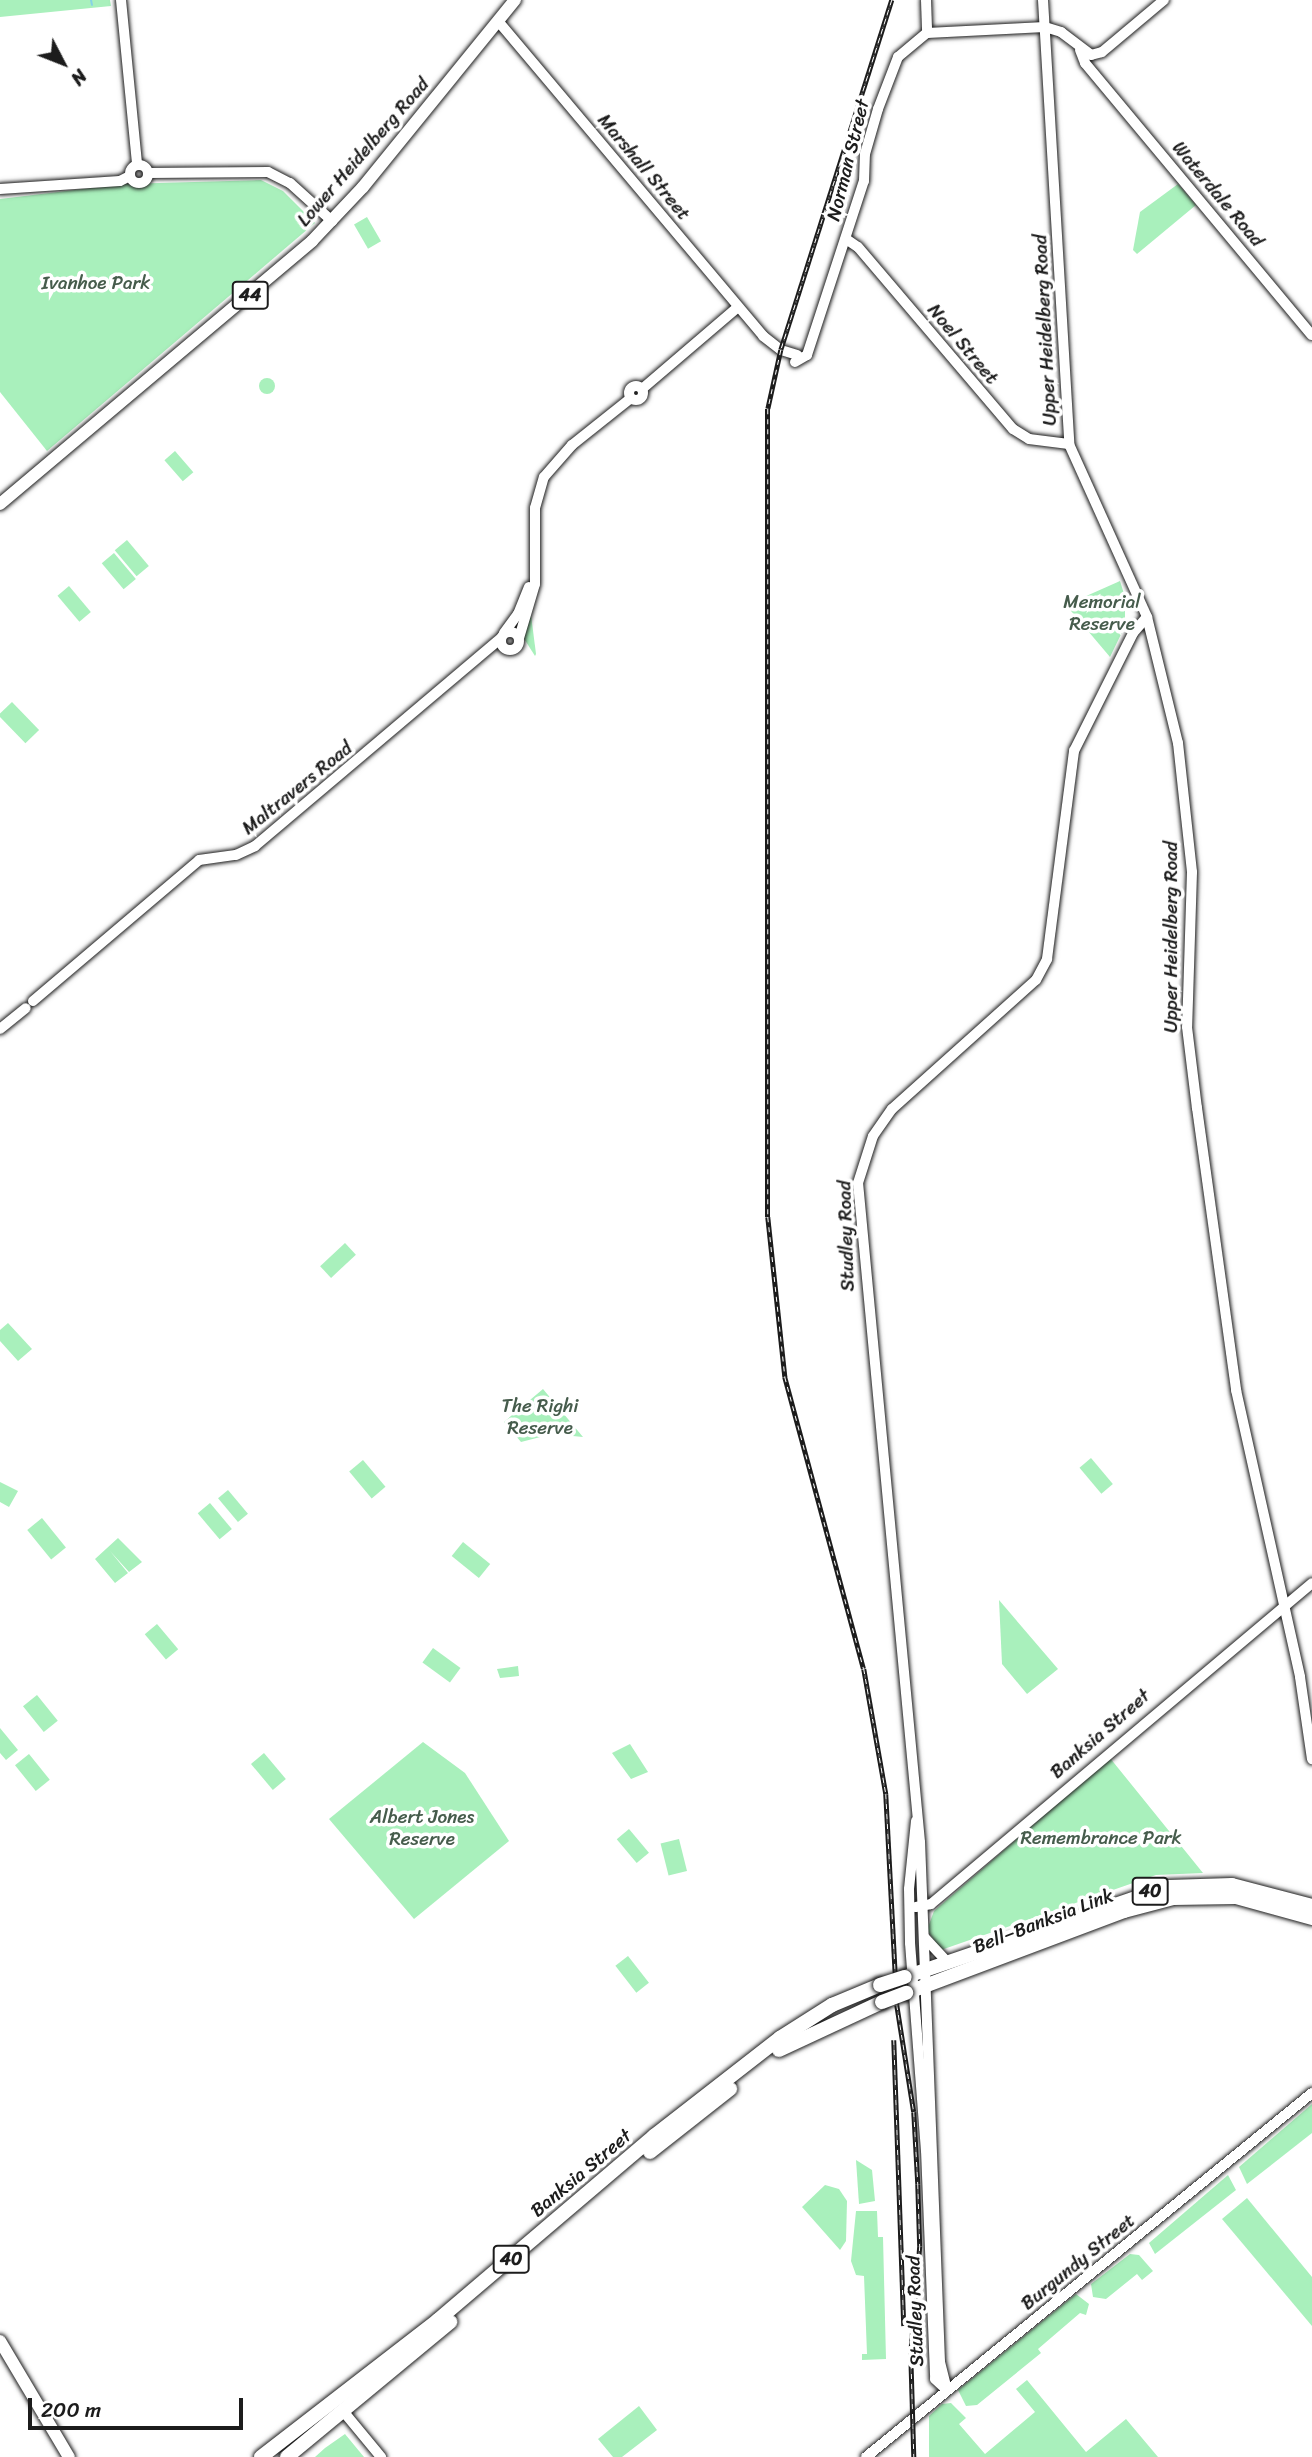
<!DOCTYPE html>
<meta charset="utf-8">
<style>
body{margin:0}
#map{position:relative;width:1312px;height:2457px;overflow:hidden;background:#fff;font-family:Sriracha,sans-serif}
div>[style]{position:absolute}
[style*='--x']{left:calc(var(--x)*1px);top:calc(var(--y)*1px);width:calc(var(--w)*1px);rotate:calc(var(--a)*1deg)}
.green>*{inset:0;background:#a9f0bc;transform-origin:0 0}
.round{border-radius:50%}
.stream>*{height:2px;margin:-1px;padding:0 1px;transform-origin:1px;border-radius:1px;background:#86d2e5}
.roads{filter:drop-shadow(0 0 2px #1c1c1c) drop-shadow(0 0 2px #1c1c1c)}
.tertiary>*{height:10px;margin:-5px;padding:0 5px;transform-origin:5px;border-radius:5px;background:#fff}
.tertiary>.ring{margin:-5px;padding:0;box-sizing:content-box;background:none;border:10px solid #fff;border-radius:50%}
.secondary>*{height:10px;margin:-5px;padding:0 5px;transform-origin:5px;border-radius:5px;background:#fff}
.primary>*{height:12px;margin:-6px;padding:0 6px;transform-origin:6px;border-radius:6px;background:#fff}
.trunk>*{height:14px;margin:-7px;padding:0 7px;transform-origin:7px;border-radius:7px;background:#fff}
.rail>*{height:4.5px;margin-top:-2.25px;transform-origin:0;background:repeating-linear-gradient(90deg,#fff 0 5px,#1c1c1c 0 10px);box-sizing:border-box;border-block:2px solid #1c1c1c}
.bridges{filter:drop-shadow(0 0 2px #1c1c1c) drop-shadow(0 0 2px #1c1c1c)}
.trunk-bridge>*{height:14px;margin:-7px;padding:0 7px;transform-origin:7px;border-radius:7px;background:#fff}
span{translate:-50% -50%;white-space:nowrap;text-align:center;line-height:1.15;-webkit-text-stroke:7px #fff;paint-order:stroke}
.shield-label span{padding:2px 5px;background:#fff;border:2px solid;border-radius:5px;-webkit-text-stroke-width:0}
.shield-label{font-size:18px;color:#1c1c1c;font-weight:700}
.street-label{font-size:19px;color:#1c1c1c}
.park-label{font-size:19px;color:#465c4c}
.north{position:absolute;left:28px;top:28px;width:70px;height:70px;-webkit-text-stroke:5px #fff;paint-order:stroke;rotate:132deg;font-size:19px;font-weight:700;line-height:28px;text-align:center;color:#1c1c1c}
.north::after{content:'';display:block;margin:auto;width:24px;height:32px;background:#1c1c1c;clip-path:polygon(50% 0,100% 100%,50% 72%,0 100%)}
.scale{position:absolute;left:28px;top:2398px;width:215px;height:32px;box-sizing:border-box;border:4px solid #1c1c1c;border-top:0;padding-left:9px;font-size:21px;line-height:24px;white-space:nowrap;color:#1c1c1c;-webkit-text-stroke:5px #fff;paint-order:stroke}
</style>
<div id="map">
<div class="green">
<div style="clip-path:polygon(0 0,110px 0,111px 6px,0 17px)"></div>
<div style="clip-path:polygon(261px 180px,283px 191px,315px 223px,47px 451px,0 392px,0 199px,124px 184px)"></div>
<div style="clip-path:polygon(1178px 184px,1196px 205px,1137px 254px,1133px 250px,1140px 212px)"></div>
<div style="left:367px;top:217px;width:28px;height:15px;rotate:60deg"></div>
<div class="round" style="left:259px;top:378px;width:16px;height:16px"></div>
<div style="left:175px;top:451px;width:28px;height:14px;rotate:49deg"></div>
<div style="left:127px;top:540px;width:34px;height:16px;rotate:50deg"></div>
<div style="left:114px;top:553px;width:34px;height:16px;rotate:50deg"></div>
<div style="clip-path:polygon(1120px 581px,1125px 597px,1125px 626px,1110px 657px,1066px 605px)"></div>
<div style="left:69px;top:586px;width:34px;height:15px;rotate:50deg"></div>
<div style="clip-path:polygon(531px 615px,536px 654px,535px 656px,523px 637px)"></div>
<div style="left:12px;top:702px;width:39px;height:19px;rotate:46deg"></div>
<div style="left:345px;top:1243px;width:16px;height:34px;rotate:47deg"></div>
<div style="clip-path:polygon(8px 1323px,32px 1349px,18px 1361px,0 1341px,0 1330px)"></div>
<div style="clip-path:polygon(543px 1389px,583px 1437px,552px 1434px,521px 1442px,504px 1422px)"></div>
<div style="left:1091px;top:1458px;width:34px;height:15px;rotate:50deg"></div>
<div style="left:363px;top:1460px;width:35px;height:18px;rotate:50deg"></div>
<div style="clip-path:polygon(0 1482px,18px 1491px,9px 1507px,0 1502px)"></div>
<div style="left:228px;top:1490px;width:31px;height:13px;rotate:50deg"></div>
<div style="left:210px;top:1503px;width:34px;height:16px;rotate:50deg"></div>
<div style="left:42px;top:1518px;width:38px;height:19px;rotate:51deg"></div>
<div style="clip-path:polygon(118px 1538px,142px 1562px,129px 1572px,110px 1551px,128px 1573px,115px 1583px,95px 1559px)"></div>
<div style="left:463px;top:1542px;width:35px;height:18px;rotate:39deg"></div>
<div style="clip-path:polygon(999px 1600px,1058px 1669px,1027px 1694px,1002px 1664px)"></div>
<div style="left:157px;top:1624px;width:33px;height:16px;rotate:50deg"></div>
<div style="left:433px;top:1648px;width:34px;height:18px;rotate:36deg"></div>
<div style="clip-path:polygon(518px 1666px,519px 1676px,500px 1678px,497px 1669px)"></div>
<div style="left:37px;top:1695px;width:33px;height:18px;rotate:51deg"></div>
<div style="clip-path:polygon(0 1728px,18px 1750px,6px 1760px,0 1753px)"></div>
<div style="clip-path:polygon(423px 1742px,465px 1773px,509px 1841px,414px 1919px,329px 1819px)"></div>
<div style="clip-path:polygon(630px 1744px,648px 1772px,631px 1779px,612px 1753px)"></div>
<div style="left:264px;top:1753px;width:34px;height:17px;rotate:50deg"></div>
<div style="left:29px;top:1754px;width:33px;height:18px;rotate:51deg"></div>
<div style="clip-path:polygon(1110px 1758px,1203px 1873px,1156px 1875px,941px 1950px,927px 1930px,934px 1911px)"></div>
<div style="left:629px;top:1829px;width:31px;height:16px;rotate:50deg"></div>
<div style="left:679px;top:1839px;width:33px;height:19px;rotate:76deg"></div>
<div style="left:628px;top:1956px;width:34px;height:16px;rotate:52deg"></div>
<div style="clip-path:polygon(1312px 2104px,1312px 2133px,1247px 2184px,1239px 2167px)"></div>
<div style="clip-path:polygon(856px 2160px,872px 2170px,875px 2201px,859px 2204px)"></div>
<div style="clip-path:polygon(1228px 2175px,1236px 2190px,1155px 2254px,1149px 2243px)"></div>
<div style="clip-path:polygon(825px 2185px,839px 2189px,847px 2201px,846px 2241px,840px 2250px,802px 2207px)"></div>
<div style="clip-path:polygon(1247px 2198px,1312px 2277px,1312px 2326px,1222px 2219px)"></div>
<div style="clip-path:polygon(856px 2211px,877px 2211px,878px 2237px,883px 2237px,886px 2359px,862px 2360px,862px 2354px,867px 2354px,864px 2276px,856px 2275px,851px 2261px)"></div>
<div style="clip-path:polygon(1130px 2254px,1139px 2255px,1153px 2271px,1142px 2280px,1137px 2274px,1106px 2299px,1093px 2297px,1091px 2284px)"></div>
<div style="clip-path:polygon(1076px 2294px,1089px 2304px,1086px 2315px,1080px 2313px,1038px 2349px,1041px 2353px,977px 2405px,966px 2406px,958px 2390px)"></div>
<div style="clip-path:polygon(1027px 2380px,1086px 2452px,1126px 2419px,1158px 2457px,929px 2457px,929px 2416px,942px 2404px,951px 2403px,966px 2418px,959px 2424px,985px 2454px,1035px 2412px,1016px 2389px)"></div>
<div style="clip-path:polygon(639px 2406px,657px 2430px,622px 2457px,613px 2457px,598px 2439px)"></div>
<div style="clip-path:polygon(345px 2434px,364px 2457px,315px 2457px,325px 2448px)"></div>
</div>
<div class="stream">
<div style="--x:91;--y:0;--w:5;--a:79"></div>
</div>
<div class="roads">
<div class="tertiary">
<div style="--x:121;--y:0;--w:165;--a:84.4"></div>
<div style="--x:926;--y:0;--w:33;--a:88"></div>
<div style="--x:498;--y:21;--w:412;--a:49.9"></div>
<div style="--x:763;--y:336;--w:23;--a:38"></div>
<div style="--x:781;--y:350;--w:17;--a:17"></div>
<div style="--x:1080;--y:50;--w:14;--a:69"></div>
<div style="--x:1085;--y:63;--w:354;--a:50.2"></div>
<div class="ring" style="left:130px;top:165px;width:8px;height:8px"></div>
<div style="--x:148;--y:173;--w:120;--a:-0.5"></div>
<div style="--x:268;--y:172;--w:25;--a:27"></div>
<div style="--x:290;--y:183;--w:57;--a:42.1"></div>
<div style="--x:0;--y:189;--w:120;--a:-3.8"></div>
<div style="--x:120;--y:181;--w:11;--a:-27"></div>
<div style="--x:846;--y:239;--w:14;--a:34"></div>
<div style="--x:858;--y:247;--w:239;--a:49.6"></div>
<div style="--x:1013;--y:429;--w:19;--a:32"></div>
<div style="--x:1029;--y:439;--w:40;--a:7.1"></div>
<div style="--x:795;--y:362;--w:14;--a:-30"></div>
<div style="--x:807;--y:355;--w:183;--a:-71.9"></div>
<div style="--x:864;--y:181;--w:27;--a:-88"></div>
<div style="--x:865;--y:154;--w:47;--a:-73.9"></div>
<div style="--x:878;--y:109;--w:56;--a:-69"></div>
<div style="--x:898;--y:57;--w:38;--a:-40"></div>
<div style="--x:927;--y:33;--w:118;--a:-2.9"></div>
<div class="ring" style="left:629px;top:386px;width:4px;height:4px"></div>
<div style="--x:642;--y:389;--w:126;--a:-40.5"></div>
<div class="ring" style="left:501px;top:632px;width:8px;height:8px"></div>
<div style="--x:504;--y:633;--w:24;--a:-54"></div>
<div style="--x:518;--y:614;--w:29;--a:-68"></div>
<div style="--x:519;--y:638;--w:56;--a:-73.5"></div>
<div style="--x:535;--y:584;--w:76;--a:-90"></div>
<div style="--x:535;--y:508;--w:32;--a:-74"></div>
<div style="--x:544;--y:477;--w:43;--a:-48.8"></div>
<div style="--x:572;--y:445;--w:75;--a:-38.5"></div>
<div style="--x:33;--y:1001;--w:218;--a:-40.3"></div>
<div style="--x:199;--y:860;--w:37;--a:-8"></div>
<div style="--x:236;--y:855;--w:21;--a:-25"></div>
<div style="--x:255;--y:846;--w:322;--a:-40.2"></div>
<div style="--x:0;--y:1029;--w:33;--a:-39"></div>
<div style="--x:916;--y:1821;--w:68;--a:95.9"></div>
<div style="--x:909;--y:1889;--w:54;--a:88.9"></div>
<div style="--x:910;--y:1943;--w:208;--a:85.6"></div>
<div style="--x:926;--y:2150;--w:229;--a:87.7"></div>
<div style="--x:935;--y:2379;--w:16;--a:43"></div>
<div style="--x:947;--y:2390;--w:29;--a:-104"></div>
<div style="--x:940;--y:2362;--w:520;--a:-92.2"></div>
<div style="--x:920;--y:1842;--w:662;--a:-95.37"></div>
<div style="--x:858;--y:1183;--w:49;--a:-72.3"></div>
<div style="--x:873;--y:1136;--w:33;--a:-55"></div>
<div style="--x:892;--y:1109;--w:193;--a:-41.9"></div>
<div style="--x:1036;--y:980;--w:24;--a:-62"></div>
<div style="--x:1047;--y:959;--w:210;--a:-82.6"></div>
<div style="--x:1074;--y:751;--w:132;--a:-63.4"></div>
<div style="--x:1133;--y:633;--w:21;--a:-49"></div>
<div style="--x:916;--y:1907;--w:15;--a:-11"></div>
<div style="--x:931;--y:1904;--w:498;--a:-40.1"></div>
<div style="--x:924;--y:1937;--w:33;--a:47"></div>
<div style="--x:343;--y:2411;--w:60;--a:50.4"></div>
</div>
<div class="secondary">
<div style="--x:1043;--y:0;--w:445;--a:86.6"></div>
<div style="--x:1069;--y:444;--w:190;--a:65.7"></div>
<div style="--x:1147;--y:617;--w:130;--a:76.2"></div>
<div style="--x:1178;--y:743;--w:130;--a:83.8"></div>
<div style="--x:1192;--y:872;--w:155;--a:91.8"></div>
<div style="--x:1187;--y:1027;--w:82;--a:83"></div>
<div style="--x:1197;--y:1108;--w:285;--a:82.1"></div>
<div style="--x:1236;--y:1390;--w:294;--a:77.4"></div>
<div style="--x:1300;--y:1677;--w:83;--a:81.7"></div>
<div style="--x:1045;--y:27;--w:17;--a:17"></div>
<div style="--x:1061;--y:32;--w:38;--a:37"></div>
<div style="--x:1091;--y:55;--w:11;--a:-15"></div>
<div style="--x:1102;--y:52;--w:81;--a:-40"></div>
<div style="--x:866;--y:2457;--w:576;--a:-39.22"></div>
</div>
<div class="primary">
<div style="--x:0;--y:504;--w:408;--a:-40.1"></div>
<div style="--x:312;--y:241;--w:74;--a:-46.6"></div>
<div style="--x:363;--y:187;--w:241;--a:-50.9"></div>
<div style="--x:0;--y:2341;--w:135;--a:59.3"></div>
</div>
<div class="trunk">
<div style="--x:905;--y:1977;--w:278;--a:-18.9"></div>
<div style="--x:1168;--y:1887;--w:64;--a:-1.8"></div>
<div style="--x:1232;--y:1885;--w:83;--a:14.7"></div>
<div style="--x:906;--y:1993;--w:233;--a:-20.6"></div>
<div style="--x:1124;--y:1911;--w:51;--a:-14.9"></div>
<div style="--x:1173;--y:1898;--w:63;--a:-0.9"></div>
<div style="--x:1236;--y:1897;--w:79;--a:15.4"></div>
<div style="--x:779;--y:2050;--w:114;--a:-25"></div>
<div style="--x:650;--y:2152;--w:102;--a:-38.2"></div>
<div style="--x:261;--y:2457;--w:224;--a:-37.7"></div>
<div style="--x:438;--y:2320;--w:284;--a:-40.4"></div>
<div style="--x:654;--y:2136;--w:160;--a:-37.9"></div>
<div style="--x:780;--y:2038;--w:62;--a:-32.4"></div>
<div style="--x:832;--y:2005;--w:52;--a:-22.6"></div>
<div style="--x:287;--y:2457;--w:212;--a:-39.6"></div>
</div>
</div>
<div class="rail">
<div style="--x:892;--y:0;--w:367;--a:107.6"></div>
<div style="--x:781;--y:350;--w:60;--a:102.4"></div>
<div style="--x:768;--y:409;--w:808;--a:90"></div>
<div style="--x:768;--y:1217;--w:161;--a:83.9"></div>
<div style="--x:785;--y:1377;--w:302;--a:74.9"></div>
<div style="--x:864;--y:1669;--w:127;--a:80"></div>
<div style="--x:886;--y:1794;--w:211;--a:87"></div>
<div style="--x:897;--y:2005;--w:108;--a:81"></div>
<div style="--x:914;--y:2112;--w:72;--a:86.8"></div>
<div style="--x:918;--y:2184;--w:62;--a:88.2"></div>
<div style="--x:920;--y:2246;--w:108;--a:94.8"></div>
<div style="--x:911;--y:2354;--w:103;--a:88.3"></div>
<div style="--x:894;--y:2040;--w:286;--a:88"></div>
</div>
<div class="bridges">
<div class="trunk-bridge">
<div style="--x:880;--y:1985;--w:26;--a:-18"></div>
<div style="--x:882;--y:2002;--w:26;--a:-21"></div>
</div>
</div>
<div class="shield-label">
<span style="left:250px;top:295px">44</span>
<span style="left:1150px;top:1891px">40</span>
<span style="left:511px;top:2259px">40</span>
</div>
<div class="street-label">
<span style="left:363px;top:152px;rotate:-49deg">Lower Heidelberg Road</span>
<span style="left:848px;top:160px;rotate:-76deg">Norman Street</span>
<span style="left:644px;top:167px;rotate:50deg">Marshall Street</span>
<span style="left:1218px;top:194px;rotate:50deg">Waterdale Road</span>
<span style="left:1045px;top:330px;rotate:-93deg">Upper Heidelberg Road</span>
<span style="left:963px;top:344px;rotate:50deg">Noel Street</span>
<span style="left:297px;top:788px;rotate:-39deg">Maltravers Road</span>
<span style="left:1171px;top:937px;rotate:-90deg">Upper Heidelberg Road</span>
<span style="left:846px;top:1236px;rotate:-92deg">Studley Road</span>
<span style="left:1100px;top:1734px;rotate:-41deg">Banksia Street</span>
<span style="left:1043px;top:1921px;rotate:-21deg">Bell–Banksia Link</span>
<span style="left:581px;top:2173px;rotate:-40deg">Banksia Street</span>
<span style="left:1078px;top:2262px;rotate:-39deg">Burgundy Street</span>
<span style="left:915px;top:2311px;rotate:-92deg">Studley Road</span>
</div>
<div class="park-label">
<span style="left:96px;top:283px">Ivanhoe Park</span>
<span style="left:1102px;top:613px">Memorial<br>Reserve</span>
<span style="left:540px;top:1417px">The Righi<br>Reserve</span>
<span style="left:422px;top:1828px">Albert Jones<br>Reserve</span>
<span style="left:1101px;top:1838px">Remembrance Park</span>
</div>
<div class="north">N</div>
<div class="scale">200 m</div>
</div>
